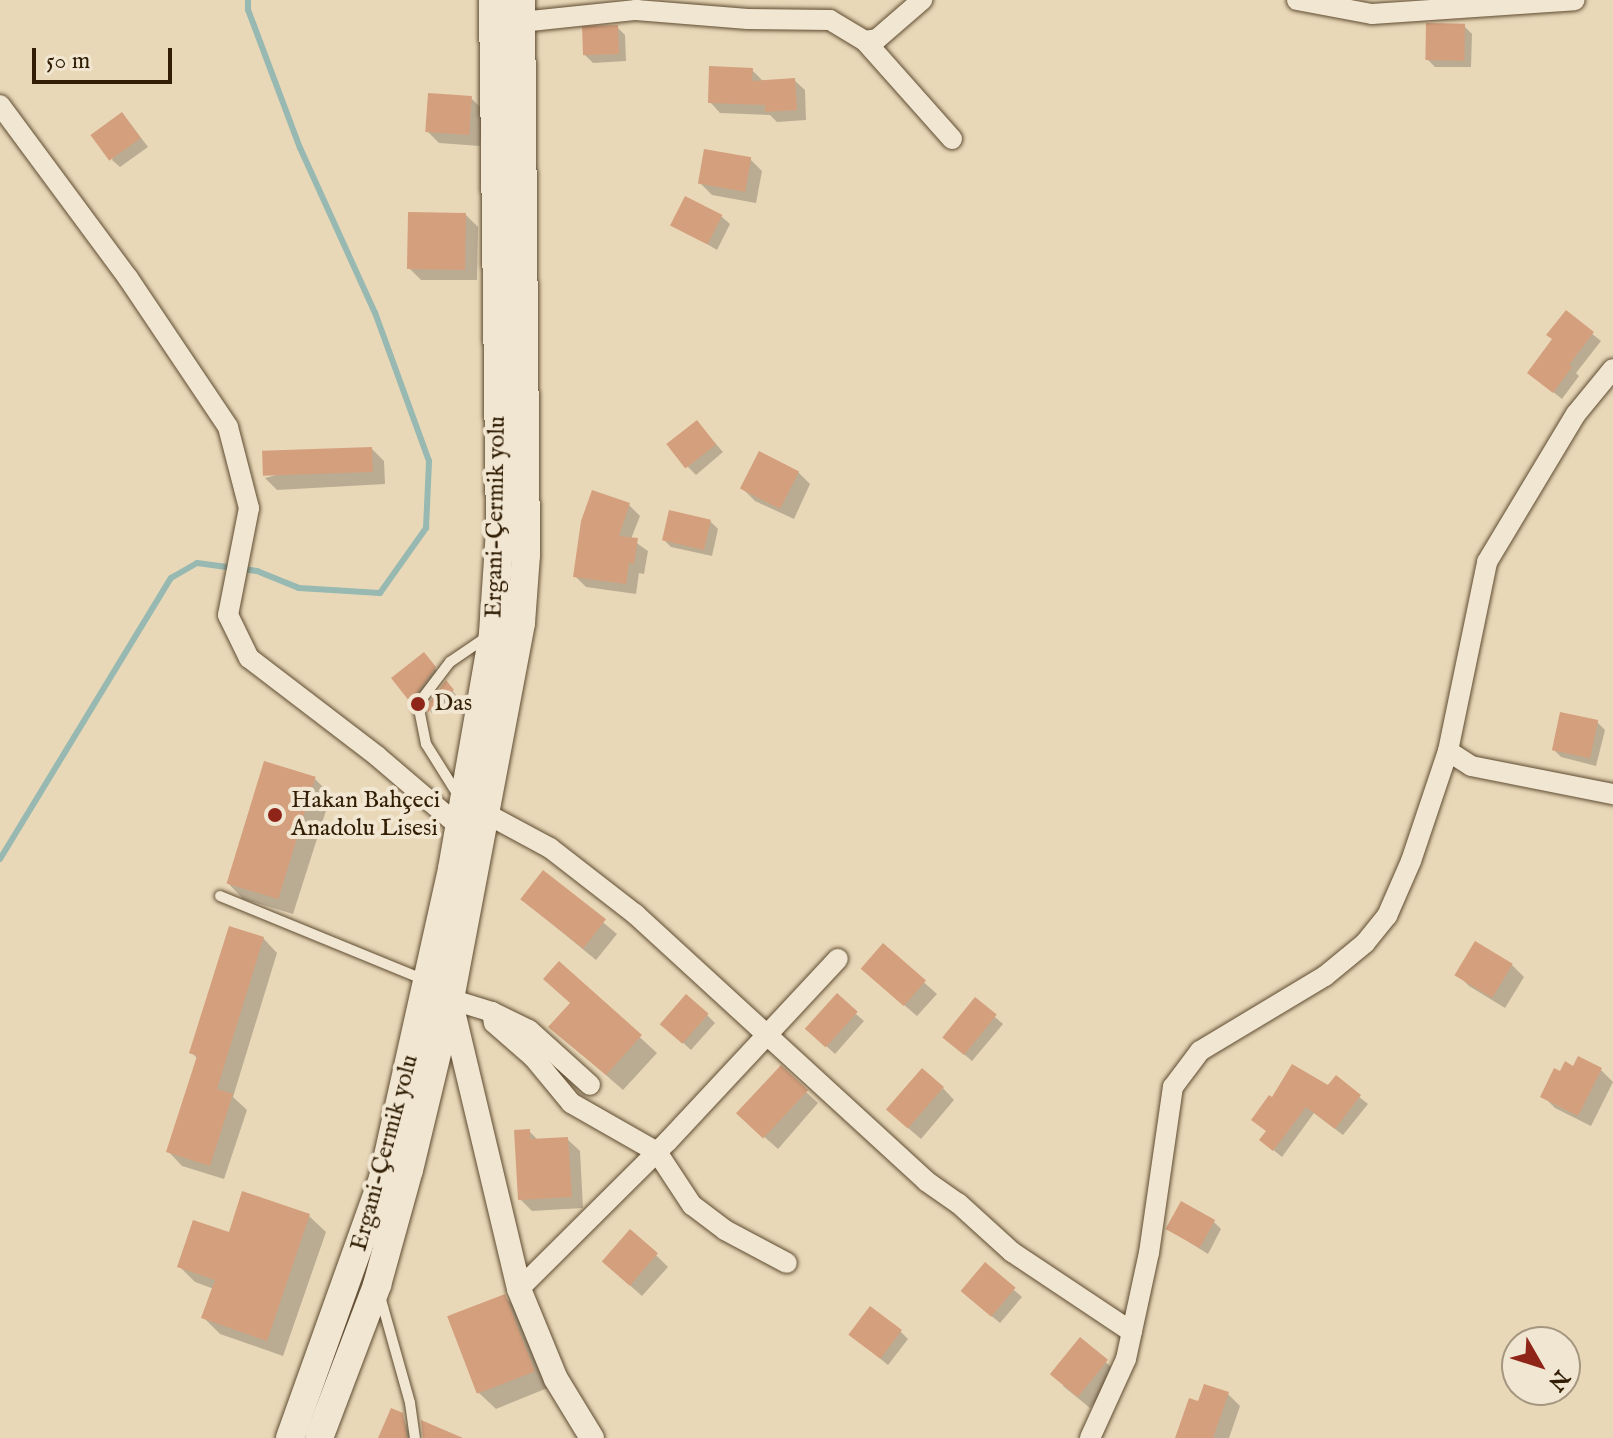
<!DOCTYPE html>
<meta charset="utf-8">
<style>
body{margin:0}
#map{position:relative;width:1613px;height:1438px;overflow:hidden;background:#e9d8b8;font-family:"IM FELL English",serif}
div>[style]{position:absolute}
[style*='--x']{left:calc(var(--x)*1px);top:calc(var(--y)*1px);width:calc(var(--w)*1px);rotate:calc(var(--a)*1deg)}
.shadow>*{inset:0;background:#0003}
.stream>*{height:6px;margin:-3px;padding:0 3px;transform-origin:3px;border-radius:3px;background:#97b9b1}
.building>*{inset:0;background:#d49f7d;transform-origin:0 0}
.roads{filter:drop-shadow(0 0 2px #5f4c32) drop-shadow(0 0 2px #5f4c32)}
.service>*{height:10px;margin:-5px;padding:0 5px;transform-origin:5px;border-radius:5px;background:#f1e6d1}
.minor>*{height:20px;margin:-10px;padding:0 10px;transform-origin:10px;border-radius:10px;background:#f1e6d1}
.tertiary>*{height:24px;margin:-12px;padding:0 12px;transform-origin:12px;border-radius:12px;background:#f1e6d1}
.secondary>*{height:28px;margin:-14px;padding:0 14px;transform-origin:14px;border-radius:14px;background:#f1e6d1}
.dots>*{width:22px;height:22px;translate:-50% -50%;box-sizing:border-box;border:4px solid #f1e6d1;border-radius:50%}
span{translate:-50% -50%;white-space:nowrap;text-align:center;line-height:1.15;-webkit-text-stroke:8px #f1e6d1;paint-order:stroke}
.street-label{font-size:24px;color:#311e05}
.poi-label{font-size:24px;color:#311e05}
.left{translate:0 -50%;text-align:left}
.north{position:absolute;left:1501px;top:1326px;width:80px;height:80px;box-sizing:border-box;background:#f1e6d1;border:2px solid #a4967f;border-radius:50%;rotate:129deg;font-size:22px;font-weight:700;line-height:32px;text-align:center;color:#311e05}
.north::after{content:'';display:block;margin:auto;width:28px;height:36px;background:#8f2418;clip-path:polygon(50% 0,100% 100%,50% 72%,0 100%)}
.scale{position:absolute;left:32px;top:48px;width:140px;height:36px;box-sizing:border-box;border:4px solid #311e05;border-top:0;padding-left:10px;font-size:24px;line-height:28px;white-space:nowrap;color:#311e05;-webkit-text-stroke:6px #f1e6d1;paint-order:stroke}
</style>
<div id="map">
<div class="shadow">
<div style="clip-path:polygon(1464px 26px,1472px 34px,1471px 67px,1435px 67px,1427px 59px)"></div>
<div style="clip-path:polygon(617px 27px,625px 35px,626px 61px,593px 63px,585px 55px)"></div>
<div style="clip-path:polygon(752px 70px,763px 81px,794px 80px,805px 90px,806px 120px,777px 122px,770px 115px,720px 113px,710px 102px)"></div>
<div style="clip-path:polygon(471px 98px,483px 110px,480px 146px,439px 143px,427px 131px)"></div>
<div style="clip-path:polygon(129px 122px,148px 147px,120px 167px,112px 160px)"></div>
<div style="clip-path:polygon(750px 159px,762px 171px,756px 203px,712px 195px,700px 183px)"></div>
<div style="clip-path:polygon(466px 215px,478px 227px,477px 280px,421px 280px,409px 268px)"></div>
<div style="clip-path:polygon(722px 217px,730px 224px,717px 250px,673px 224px)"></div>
<div style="clip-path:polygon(1566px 313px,1601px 341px,1576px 373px,1579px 376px,1562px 399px,1529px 373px,1554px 340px)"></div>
<div style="clip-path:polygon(704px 430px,723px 452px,696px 475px,688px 467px)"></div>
<div style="clip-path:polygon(372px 449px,384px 461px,385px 484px,277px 490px,265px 478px)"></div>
<div style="clip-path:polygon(798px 472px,810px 484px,794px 519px,755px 501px,743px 489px)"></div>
<div style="clip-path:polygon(629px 505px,640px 516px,631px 539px,648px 551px,644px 574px,639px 573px,636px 594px,586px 587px,575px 576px)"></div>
<div style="clip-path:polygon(710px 521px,718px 529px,712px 556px,671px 547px,663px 539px)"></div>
<div style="clip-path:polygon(424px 655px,438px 672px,414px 704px,394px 679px)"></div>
<div style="clip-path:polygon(446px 683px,456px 695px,432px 713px,430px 711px)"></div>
<div style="clip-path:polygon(1597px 722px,1605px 730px,1596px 766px,1561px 757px,1553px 749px)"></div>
<div style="clip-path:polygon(315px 779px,331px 795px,293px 914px,243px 899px,227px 882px)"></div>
<div style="clip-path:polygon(544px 873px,617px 934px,596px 960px,535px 910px)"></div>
<div style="clip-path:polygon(263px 938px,277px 953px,233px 1097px,247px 1110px,224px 1179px,182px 1166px,168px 1151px,198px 1059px,192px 1053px)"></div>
<div style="clip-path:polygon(1475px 943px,1512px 965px,1524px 977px,1505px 1008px,1469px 986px,1457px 974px)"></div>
<div style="clip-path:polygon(883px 946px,937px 994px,917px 1016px,876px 981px)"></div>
<div style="clip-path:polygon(560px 964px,657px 1053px,623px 1090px,551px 1027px,572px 1004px)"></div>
<div style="clip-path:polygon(856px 1014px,864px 1021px,835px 1054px,815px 1036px)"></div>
<div style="clip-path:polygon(707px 1015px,715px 1023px,691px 1050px,670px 1031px)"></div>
<div style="clip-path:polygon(995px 1017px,1003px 1024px,972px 1061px,952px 1044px)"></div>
<div style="clip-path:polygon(1574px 1068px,1601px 1070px,1613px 1082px,1591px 1126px,1555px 1108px,1543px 1096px,1561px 1074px)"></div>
<div style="clip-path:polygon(1336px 1078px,1368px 1104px,1343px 1135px,1314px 1113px,1282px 1157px,1261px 1140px)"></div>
<div style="clip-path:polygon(943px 1088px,954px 1100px,921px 1139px,901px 1122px)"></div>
<div style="clip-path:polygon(806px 1092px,818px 1103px,778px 1149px,752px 1126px)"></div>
<div style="clip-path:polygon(529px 1131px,539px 1141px,567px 1139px,580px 1151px,583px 1208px,532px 1211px,520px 1199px)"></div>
<div style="clip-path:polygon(244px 1194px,309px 1216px,326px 1232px,283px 1356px,220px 1334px,204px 1318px,214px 1289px,195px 1282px,179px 1266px,230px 1234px)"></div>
<div style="clip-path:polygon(1214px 1222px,1221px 1229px,1208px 1254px,1168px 1229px)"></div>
<div style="clip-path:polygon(656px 1255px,668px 1267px,642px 1296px,616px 1273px)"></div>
<div style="clip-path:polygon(1014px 1290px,1022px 1297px,1000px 1323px,971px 1299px)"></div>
<div style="clip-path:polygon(504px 1296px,521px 1313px,550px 1387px,496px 1409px,479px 1393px)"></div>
<div style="clip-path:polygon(900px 1331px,908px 1339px,888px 1365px,851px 1335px)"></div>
<div style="clip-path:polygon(1081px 1340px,1119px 1374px,1090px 1408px,1063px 1386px)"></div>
<div style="clip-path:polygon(1228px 1394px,1240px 1406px,1229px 1438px,1177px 1438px)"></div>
<div style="clip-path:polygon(402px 1415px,411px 1438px,380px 1438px)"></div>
</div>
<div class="stream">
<div style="--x:0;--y:859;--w:329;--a:-58.7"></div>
<div style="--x:171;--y:578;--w:30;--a:-30"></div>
<div style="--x:197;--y:563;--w:61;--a:7.6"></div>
<div style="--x:257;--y:571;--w:45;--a:22"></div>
<div style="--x:299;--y:588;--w:81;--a:3.5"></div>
<div style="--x:380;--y:593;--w:80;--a:-54.7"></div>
<div style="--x:426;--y:528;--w:67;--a:-87.4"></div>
<div style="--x:429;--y:461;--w:158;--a:-110"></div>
<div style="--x:375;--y:313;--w:181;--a:-114.4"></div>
<div style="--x:300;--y:148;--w:147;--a:-110.6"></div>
<div style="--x:248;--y:10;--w:10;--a:-90"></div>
</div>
<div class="building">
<div style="left:1426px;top:23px;width:39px;height:37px;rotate:1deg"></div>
<div style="left:618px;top:25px;width:29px;height:36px;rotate:88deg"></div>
<div style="clip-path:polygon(709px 66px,753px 68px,752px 81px,795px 78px,797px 110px,765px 112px,765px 105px,708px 103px)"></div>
<div style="left:428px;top:93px;width:44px;height:39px;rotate:4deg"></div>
<div style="left:122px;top:112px;width:32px;height:39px;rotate:54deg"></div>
<div style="left:704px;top:149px;width:48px;height:35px;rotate:10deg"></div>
<div style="left:685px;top:196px;width:42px;height:33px;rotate:27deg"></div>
<div style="left:408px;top:212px;width:58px;height:57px;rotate:1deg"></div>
<div style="clip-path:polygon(1566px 310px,1594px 332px,1569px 365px,1572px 367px,1553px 393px,1527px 373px,1552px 339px,1546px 335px)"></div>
<div style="left:697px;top:420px;width:31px;height:39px;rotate:52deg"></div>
<div style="left:372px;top:447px;width:25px;height:110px;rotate:88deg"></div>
<div style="left:759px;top:451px;width:45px;height:42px;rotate:27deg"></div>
<div style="clip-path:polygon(592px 490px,630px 503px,619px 536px,638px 538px,634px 564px,629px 563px,626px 584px,573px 577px,581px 521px)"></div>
<div style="left:669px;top:510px;width:43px;height:31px;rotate:13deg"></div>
<div style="clip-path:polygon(424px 652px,436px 667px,410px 702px,391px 678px)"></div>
<div style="clip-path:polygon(446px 680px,454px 690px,428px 712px,427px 706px)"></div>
<div style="left:1560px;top:712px;width:39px;height:39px;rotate:12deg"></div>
<div style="left:264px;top:761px;width:54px;height:128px;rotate:17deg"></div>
<div style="left:543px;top:870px;width:80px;height:37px;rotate:38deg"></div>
<div style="clip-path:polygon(229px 926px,264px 937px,217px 1089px,233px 1094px,210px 1166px,166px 1152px,197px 1056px,189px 1053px)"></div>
<div style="left:1475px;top:941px;width:44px;height:40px;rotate:31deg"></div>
<div style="left:883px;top:943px;width:57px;height:34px;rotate:41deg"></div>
<div style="clip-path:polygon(559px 961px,642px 1035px,606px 1075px,548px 1027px,570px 1003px,543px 979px)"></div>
<div style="left:837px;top:993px;width:28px;height:48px;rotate:42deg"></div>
<div style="left:686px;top:994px;width:30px;height:40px;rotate:41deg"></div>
<div style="left:975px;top:997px;width:28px;height:52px;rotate:39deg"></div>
<div style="clip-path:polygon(1578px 1056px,1602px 1068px,1578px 1116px,1540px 1097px,1554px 1068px,1560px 1071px,1565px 1061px,1573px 1066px)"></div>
<div style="clip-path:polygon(1292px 1064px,1328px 1085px,1336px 1075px,1361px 1095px,1335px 1129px,1306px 1107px,1273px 1151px,1259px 1140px,1266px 1131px,1251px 1120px,1269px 1095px,1272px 1097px)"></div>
<div style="left:781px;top:1065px;width:37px;height:66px;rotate:43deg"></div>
<div style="left:922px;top:1068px;width:29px;height:55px;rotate:41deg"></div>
<div style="clip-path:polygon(530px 1129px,530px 1139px,568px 1137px,572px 1197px,518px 1200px,514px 1130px)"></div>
<div style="clip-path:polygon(242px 1191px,310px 1214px,267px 1341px,201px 1318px,215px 1280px,177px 1267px,193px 1220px,229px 1232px)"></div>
<div style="left:1181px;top:1201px;width:39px;height:32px;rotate:29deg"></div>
<div style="left:630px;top:1229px;width:37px;height:43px;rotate:41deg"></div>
<div style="left:985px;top:1262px;width:40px;height:38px;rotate:40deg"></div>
<div style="left:505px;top:1294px;width:83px;height:62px;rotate:69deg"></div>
<div style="left:870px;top:1306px;width:40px;height:36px;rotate:37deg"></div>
<div style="left:1080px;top:1337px;width:36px;height:48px;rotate:39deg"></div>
<div style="clip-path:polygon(1204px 1384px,1229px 1392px,1213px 1438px,1175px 1438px,1189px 1398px,1198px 1401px)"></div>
<div style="clip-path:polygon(391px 1408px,403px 1413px,407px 1438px,378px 1438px)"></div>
<div style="clip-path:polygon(421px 1420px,463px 1438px,423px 1438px)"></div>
</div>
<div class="roads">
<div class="service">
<div style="--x:458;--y:795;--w:60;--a:-122.1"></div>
<div style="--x:426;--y:744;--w:41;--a:-101.3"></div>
<div style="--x:418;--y:704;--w:53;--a:-52.7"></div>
<div style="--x:450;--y:662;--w:46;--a:-34.4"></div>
<div style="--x:220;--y:896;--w:222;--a:22.3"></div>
<div style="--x:380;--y:1296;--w:111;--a:74.3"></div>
<div style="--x:410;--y:1403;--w:35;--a:82"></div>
</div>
<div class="minor">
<div style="--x:1297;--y:0;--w:76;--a:10.6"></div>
<div style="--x:1372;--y:14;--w:203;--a:-3.9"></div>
<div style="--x:521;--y:22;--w:116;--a:-6"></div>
<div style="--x:636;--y:10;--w:112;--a:4.6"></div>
<div style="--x:748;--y:19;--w:82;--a:0.7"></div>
<div style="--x:830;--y:20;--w:41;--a:31"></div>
<div style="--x:865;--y:41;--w:131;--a:48.4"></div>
<div style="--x:865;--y:41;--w:12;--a:-9"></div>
<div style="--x:877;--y:39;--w:60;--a:-40.9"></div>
<div style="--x:0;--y:105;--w:215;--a:53.5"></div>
<div style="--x:128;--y:278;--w:179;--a:56.1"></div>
<div style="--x:228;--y:427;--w:84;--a:75.5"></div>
<div style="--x:249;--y:508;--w:109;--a:101.1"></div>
<div style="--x:228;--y:615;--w:48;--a:64"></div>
<div style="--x:249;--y:658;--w:161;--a:37.4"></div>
<div style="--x:377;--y:756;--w:109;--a:40.5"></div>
<div style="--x:1448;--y:751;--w:27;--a:33"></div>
<div style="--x:1471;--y:766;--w:145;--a:11.2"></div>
<div style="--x:485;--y:813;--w:74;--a:28.3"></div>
<div style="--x:550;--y:848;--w:108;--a:37.8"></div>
<div style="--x:635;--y:914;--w:395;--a:42.5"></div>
<div style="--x:926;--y:1181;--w:39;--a:35"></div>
<div style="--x:958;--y:1203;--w:73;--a:42.2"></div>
<div style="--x:1012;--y:1252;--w:144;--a:33.7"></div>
<div style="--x:450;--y:999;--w:44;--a:17.2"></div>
<div style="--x:492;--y:1012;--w:41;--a:25.9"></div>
<div style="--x:529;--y:1030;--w:82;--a:42"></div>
<div style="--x:492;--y:1012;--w:11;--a:80"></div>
<div style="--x:494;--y:1023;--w:52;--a:41.1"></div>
<div style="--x:533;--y:1057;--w:60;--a:50.4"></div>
<div style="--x:571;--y:1103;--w:99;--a:29.7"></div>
<div style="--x:657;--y:1152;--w:64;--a:56.6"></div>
<div style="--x:692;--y:1205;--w:41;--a:37.1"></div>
<div style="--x:725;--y:1230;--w:70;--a:28"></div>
<div style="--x:519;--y:1289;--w:210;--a:-44.8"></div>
<div style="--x:668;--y:1141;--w:249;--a:-47"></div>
<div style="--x:1090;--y:1438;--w:87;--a:-65.5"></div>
<div style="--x:1126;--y:1359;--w:108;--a:-77.8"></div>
<div style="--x:1149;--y:1253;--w:168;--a:-81.8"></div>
<div style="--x:1173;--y:1087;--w:45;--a:-53.1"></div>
<div style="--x:1200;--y:1051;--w:146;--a:-31"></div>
<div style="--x:1325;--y:976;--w:52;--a:-39.5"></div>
<div style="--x:1365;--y:943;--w:35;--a:-51"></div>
<div style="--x:1387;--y:916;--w:60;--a:-66.4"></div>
<div style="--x:1411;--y:861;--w:116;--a:-71.4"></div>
<div style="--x:1448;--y:751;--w:193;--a:-78.3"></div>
<div style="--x:1487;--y:562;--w:173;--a:-59"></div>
<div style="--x:1576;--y:414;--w:58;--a:-50.6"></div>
</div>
<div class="tertiary">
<div style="--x:450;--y:999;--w:298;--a:76.6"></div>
<div style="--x:519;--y:1289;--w:97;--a:67.7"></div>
<div style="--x:556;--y:1379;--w:69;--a:58.6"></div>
</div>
<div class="secondary">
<div style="--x:290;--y:1438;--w:276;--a:-70.3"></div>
<div style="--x:383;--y:1178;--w:317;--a:-77.4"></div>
<div style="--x:452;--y:869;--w:240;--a:-80.1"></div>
<div style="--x:493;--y:633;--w:102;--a:-86.1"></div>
<div style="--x:500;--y:531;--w:531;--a:-90.76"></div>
<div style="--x:319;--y:1438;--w:164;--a:-69.2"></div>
<div style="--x:377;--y:1285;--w:119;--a:-74.5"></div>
<div style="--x:409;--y:1170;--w:176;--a:-76.5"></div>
<div style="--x:450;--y:999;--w:383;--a:-79.3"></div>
<div style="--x:521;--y:623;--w:68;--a:-85.8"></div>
<div style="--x:526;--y:555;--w:555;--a:-90.52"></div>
</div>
</div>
<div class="dots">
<div style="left:418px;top:704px;background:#8f2418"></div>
<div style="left:275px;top:815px;background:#8f2418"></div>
</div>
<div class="street-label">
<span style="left:496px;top:517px;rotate:-89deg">Ergani-Çermik yolu</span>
<span style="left:385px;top:1153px;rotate:-75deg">Ergani-Çermik yolu</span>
</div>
<div class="poi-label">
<span class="left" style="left:434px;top:704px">Das</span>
<span class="left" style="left:291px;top:815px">Hakan Bahçeci<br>Anadolu Lisesi</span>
</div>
<div class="north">N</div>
<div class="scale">50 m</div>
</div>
